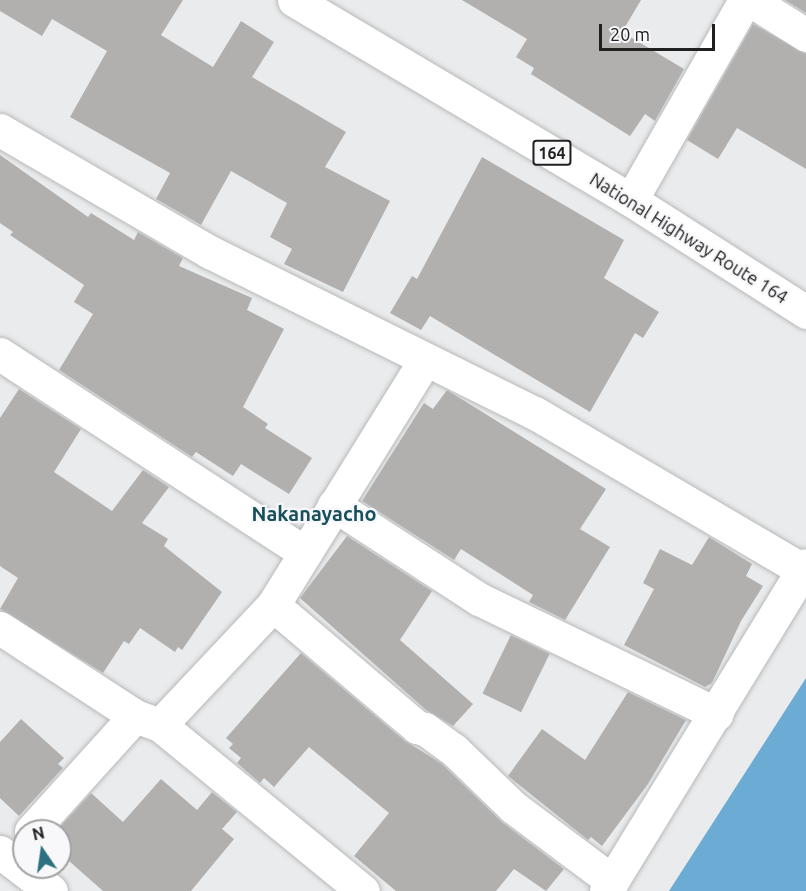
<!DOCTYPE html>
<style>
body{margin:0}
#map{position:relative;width:806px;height:891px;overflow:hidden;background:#eaebec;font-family:Ubuntu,sans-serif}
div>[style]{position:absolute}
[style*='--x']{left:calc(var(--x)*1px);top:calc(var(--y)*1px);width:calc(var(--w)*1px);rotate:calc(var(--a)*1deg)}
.water>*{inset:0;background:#6babd4}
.building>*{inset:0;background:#b1b0af;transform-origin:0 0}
.roads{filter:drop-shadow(0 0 2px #b8b9ba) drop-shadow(0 0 2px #b8b9ba)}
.minor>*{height:33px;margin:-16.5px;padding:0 16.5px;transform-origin:16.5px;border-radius:16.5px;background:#fff}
.trunk>*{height:33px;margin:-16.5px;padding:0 16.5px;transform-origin:16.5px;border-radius:16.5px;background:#fff}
span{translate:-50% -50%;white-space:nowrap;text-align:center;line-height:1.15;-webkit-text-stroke:4.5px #f8f8fa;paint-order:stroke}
.shield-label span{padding:2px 4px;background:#f8f8fa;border:2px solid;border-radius:4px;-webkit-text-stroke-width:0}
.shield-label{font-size:16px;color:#202021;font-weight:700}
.street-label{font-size:18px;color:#202021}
.neighbourhood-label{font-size:20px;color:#184f5c;font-weight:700}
.north{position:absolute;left:12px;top:819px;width:60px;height:60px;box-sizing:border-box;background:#f8f8fa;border:2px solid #a2a2a3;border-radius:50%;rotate:347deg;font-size:16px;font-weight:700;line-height:24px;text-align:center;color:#202021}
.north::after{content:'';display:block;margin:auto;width:21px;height:27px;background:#2d7081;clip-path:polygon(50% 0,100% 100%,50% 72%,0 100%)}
.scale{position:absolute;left:599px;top:24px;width:116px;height:27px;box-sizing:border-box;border:3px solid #202021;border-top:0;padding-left:8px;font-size:18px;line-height:21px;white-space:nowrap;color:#202021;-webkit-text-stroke:4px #f8f8fa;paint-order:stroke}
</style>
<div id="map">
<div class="water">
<div style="clip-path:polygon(806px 678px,806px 891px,669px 891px)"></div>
</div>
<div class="building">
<div style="clip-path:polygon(0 0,183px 0,161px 35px,213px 67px,241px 21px,274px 42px,252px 77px,346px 132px,325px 167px,390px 201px,343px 292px,284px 264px,292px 249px,270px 237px,287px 203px,231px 171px,201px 225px,156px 199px,170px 173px,70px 117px,107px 51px,52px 19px,42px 36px,0 11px)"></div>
<div style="clip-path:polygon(462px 0,641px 0,622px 32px,684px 69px,655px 121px,645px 114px,630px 136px,531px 74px,534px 68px,516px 57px,527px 39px)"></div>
<div style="clip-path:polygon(785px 0,806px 0,806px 13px)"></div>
<div style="clip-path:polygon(753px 24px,806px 54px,806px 169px,737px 128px,718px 159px,687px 140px)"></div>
<div style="clip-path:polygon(0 155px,88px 217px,91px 213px,134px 240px,138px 232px,183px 258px,179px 266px,252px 298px,247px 310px,284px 329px,243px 407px,268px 424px,265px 428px,312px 458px,289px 494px,241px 464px,233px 476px,196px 452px,192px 457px,59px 370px,93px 314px,74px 302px,84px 285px,10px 235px,13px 232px,0 223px)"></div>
<div style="clip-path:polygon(482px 157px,624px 240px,604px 278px,659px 312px,643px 338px,635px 333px,590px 412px,430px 316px,421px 330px,390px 313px,412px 276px,417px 279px)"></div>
<div style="clip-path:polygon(19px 389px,81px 429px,54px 472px,112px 511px,143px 470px,169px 487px,142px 523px,168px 539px,164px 546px,222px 592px,182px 650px,178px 647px,175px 652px,140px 628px,129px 644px,124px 641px,103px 673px,0 609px,18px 578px,0 566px,0 418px)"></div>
<div style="clip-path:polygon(447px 390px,606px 489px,580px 529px,610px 547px,565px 620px,529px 602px,533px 595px,461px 549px,454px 560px,362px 501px,424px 403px,433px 409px)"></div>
<div style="clip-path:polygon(347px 536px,432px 591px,400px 640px,473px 704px,453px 726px,426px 710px,300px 598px)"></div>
<div style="clip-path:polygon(709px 537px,752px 564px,746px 576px,763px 586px,741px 621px,712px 683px,705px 687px,624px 645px,654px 589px,643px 583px,660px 549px,692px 565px)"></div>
<div style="left:511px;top:635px;width:43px;height:65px;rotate:26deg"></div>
<div style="clip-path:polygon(301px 653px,405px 741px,441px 763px,502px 822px,564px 869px,546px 891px,514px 869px,496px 891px,396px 891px,354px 856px,389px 813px,309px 747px,274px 787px,264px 778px,260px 783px,237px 763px,241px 758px,229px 748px,233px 744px,226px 738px)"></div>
<div style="clip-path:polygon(628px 692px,686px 720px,648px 784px,602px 846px,591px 837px,588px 840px,508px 776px,542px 729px,585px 760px)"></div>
<div style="clip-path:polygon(21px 719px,64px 758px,58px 764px,63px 768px,19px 816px,0 798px,0 742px)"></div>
<div style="clip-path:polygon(161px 779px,197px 810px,212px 792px,237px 812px,222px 829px,234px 839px,191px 891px,103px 891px,60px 853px,60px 831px,56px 831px,91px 793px,123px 822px)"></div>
</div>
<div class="roads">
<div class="minor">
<div style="--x:750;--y:0;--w:66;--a:32"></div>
<div style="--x:0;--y:130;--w:243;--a:30.2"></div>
<div style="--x:210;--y:252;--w:363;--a:26.4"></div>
<div style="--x:535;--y:413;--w:311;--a:30.4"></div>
<div style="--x:631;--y:200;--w:230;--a:-60.3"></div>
<div style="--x:0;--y:354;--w:364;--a:33.1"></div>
<div style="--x:334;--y:505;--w:173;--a:33"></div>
<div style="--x:479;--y:599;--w:264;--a:25.8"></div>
<div style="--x:273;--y:605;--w:189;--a:40.3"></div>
<div style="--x:417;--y:727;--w:8;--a:14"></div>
<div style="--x:425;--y:729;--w:34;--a:36"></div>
<div style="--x:453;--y:749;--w:83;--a:44"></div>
<div style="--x:513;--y:807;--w:124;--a:36.8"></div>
<div style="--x:0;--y:628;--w:161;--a:33.1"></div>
<div style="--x:135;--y:716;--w:27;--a:20"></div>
<div style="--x:160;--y:725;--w:262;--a:39.3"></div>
<div style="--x:160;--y:725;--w:165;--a:-46.7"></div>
<div style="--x:273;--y:605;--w:288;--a:-58.2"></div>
<div style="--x:31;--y:831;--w:155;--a:-47.9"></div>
<div style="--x:0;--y:852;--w:64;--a:37.4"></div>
<div style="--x:606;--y:891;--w:382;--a:-58.5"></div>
</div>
<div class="trunk">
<div style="--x:294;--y:0;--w:392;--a:30.7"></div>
<div style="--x:631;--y:200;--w:208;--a:32.6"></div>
</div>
</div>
<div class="shield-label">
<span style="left:552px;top:153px">164</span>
</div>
<div class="street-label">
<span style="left:689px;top:238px;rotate:32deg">National Highway Route 164</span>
</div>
<div class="neighbourhood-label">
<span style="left:314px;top:513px">Nakanayacho</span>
</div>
<div class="north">N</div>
<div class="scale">20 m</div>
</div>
